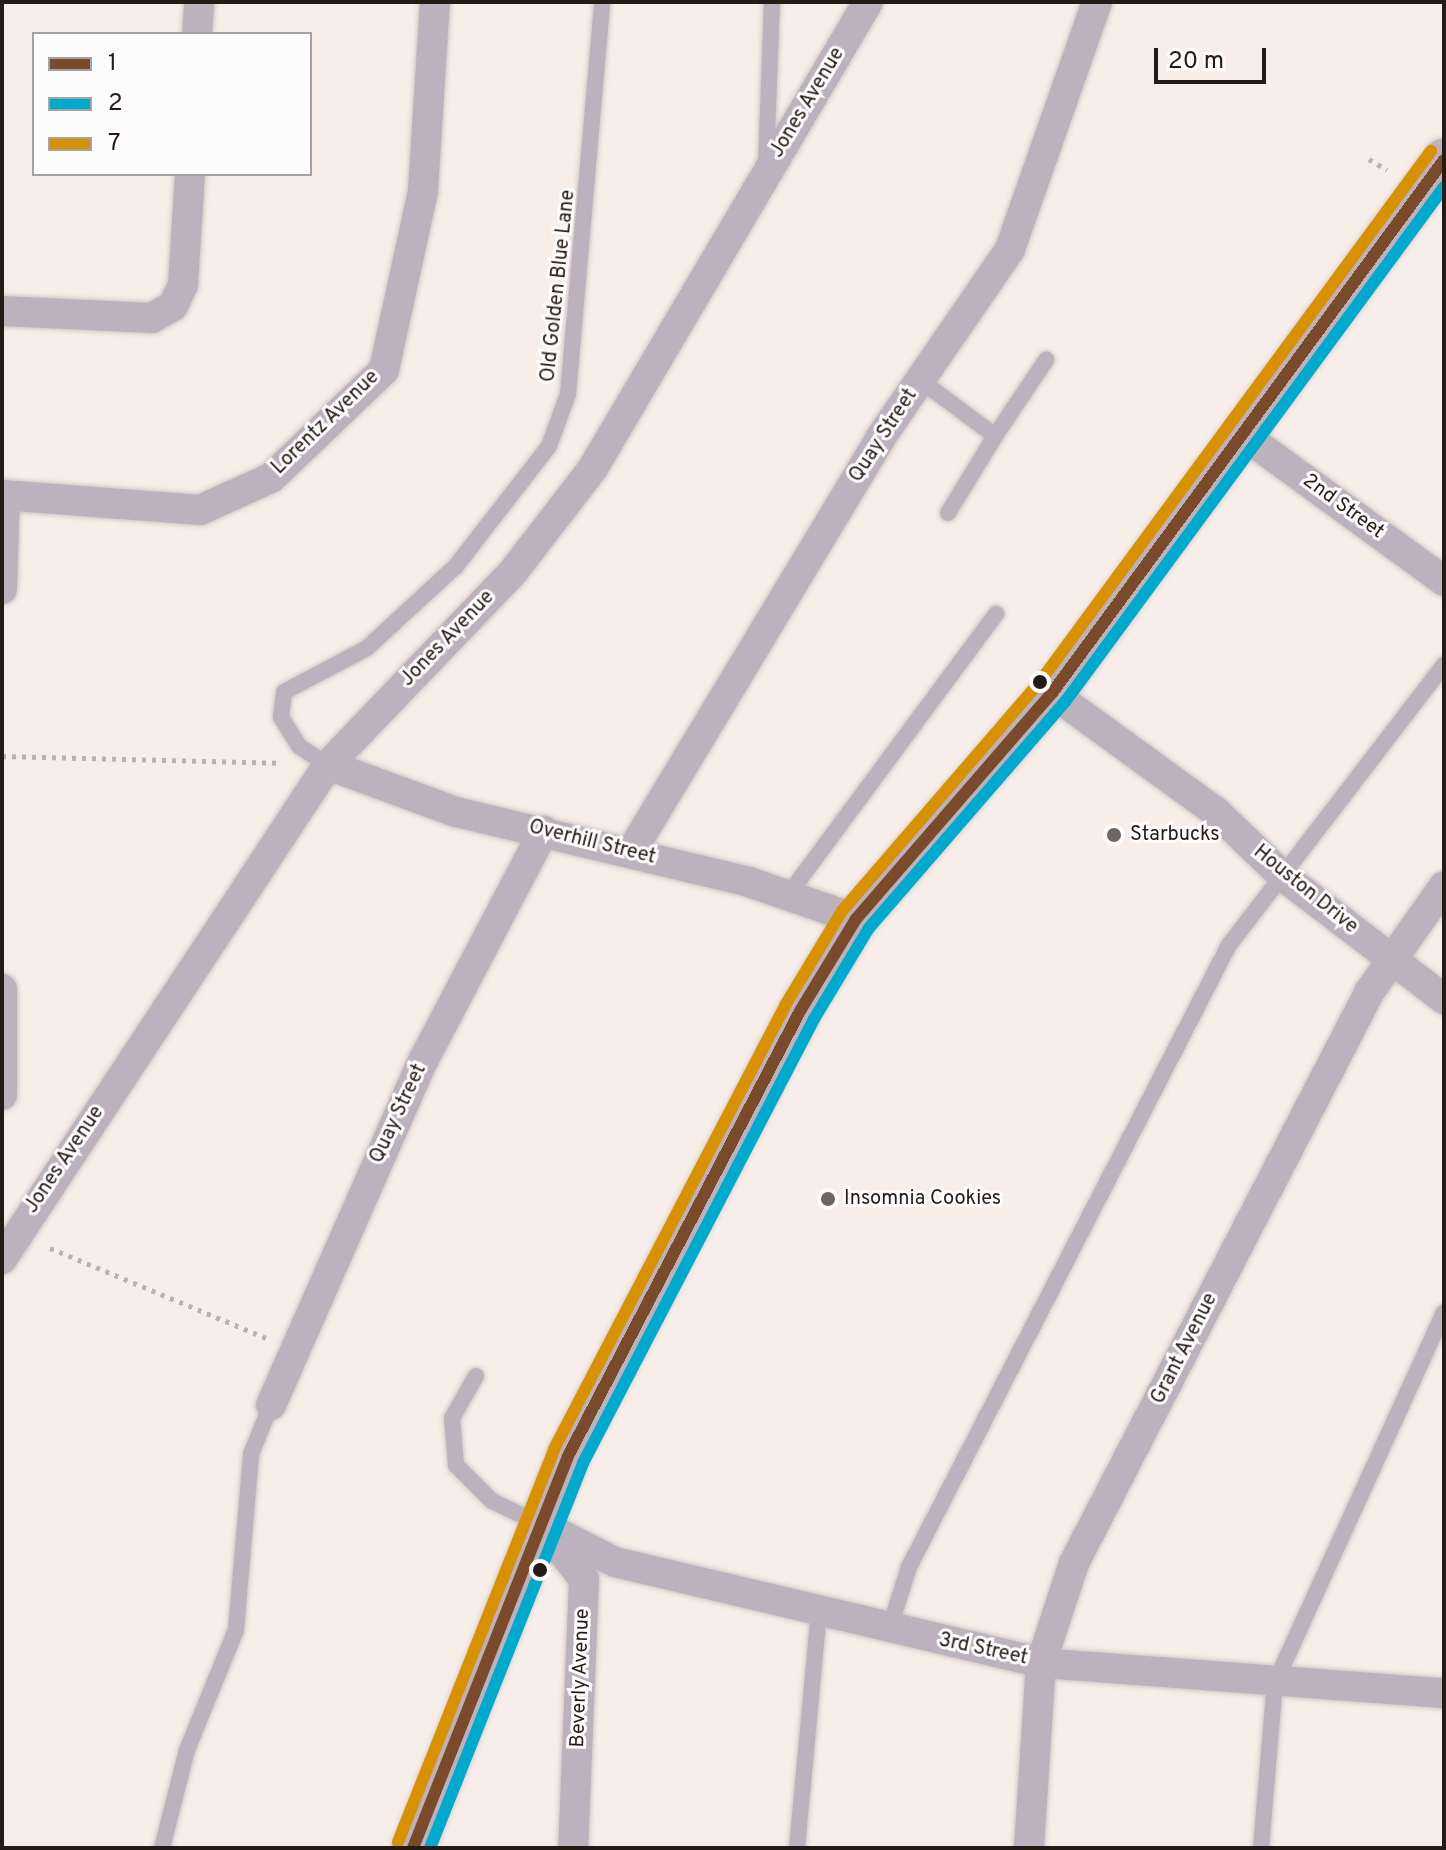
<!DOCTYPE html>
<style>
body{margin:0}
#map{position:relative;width:1446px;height:1850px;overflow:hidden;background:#f7ede9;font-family:Overpass,sans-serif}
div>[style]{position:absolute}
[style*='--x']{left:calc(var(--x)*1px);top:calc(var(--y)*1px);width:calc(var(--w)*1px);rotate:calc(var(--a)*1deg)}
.path>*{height:5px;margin-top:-2.5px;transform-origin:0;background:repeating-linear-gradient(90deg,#bab1b6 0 4px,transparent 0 10px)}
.roads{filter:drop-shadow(0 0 2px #d0c8c4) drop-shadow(0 0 2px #d0c8c4)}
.lane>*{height:16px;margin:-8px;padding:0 8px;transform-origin:8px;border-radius:8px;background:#bcb2be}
.street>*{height:30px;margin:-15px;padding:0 15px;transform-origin:15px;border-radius:15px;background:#bcb2be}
.secondary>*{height:42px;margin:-21px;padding:0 21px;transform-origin:21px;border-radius:21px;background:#bcb1bc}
.bus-1>*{height:12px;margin:-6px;padding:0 6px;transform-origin:6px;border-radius:6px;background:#7a4b2a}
.bus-2>*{height:12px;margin:-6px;padding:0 6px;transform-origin:6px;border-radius:6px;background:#00a9ce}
.bus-3>*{height:12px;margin:-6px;padding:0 6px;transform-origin:6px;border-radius:6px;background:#d89103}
.dots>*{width:22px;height:22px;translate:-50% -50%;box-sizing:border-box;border:4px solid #fcfcfc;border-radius:50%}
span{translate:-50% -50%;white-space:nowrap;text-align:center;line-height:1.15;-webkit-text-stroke:6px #fcfcfc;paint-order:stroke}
.street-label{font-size:20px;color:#251a16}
.poi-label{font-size:20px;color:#251a16}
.left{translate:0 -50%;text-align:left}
.frame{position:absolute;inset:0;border:4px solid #251a16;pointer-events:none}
.legend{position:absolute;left:32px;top:32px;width:280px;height:144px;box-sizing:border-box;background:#fcfcfc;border:2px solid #a6a2a0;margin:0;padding:10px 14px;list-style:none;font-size:24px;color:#251a16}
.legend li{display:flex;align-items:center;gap:16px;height:40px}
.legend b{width:40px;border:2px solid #a6a2a0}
.scale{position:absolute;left:1154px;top:48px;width:112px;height:36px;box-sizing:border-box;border:4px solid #251a16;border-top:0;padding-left:10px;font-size:24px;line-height:28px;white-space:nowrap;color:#251a16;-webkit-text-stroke:6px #fcfcfc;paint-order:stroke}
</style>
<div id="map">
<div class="path">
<div style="--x:1369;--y:159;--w:21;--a:31"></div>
<div style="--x:2;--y:756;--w:277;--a:1.4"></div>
<div style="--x:50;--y:1248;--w:234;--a:22.6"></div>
</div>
<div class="roads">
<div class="lane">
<div style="--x:766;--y:164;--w:162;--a:-87.9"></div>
<div style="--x:920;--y:380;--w:94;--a:36.7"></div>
<div style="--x:995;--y:436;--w:90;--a:121.4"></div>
<div style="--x:995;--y:436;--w:92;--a:-56.1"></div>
<div style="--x:328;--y:765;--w:35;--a:-147"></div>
<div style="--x:299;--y:746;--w:34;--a:-122"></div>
<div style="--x:281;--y:717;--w:25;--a:-83"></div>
<div style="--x:284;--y:692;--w:94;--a:-27.9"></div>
<div style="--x:367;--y:648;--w:121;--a:-42.7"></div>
<div style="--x:456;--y:566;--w:152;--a:-52.2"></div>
<div style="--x:549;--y:446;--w:55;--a:-69.9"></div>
<div style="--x:568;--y:394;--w:393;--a:-85"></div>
<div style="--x:788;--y:895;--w:350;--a:-53.5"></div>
<div style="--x:476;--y:1376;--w:48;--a:119.7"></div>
<div style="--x:452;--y:1418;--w:47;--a:85.1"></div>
<div style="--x:456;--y:1465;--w:51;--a:45"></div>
<div style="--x:492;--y:1501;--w:53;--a:25.6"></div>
<div style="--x:889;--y:1630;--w:66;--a:-72.4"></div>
<div style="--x:909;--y:1567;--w:699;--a:-62.78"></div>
<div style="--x:1229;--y:945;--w:353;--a:-52.5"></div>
<div style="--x:162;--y:1848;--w:101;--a:-75.7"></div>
<div style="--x:187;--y:1750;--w:130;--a:-67.8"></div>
<div style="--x:236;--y:1630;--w:177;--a:-85.1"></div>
<div style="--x:251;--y:1454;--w:53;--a:-67.8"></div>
<div style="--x:797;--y:1848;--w:238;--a:-84.7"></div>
<div style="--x:1261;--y:1848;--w:166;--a:-85.2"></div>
<div style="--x:1275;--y:1683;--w:407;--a:-65.5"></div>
</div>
<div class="street">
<div style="--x:197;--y:34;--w:32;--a:-86"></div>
<div style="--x:2;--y:311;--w:150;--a:2.7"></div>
<div style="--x:152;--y:318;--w:24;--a:-30"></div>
<div style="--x:173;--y:306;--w:23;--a:-65"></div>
<div style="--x:183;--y:285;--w:111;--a:-86.4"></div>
<div style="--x:1241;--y:433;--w:251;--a:36.1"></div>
<div style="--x:2;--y:495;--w:199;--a:4.3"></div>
<div style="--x:200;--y:510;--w:78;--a:-24.3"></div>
<div style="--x:271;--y:478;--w:156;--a:-43.7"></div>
<div style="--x:384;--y:370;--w:183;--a:-77.7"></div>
<div style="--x:423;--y:191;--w:189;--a:-86.4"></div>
<div style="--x:2;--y:589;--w:94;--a:-88.2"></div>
<div style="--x:1052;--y:693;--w:203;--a:36"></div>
<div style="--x:1216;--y:812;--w:93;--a:43.7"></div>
<div style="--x:1283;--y:876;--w:203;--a:37.4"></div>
<div style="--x:328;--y:765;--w:136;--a:20.2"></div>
<div style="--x:456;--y:812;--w:301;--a:13.4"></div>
<div style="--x:749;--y:882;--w:113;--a:19.1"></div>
<div style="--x:631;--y:852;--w:484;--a:-58.9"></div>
<div style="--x:881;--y:437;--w:228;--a:-55.5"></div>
<div style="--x:1010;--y:249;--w:262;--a:-70.6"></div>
<div style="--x:2;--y:989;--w:106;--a:90"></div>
<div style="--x:2;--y:1259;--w:592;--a:-56.58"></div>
<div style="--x:328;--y:765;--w:267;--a:-46.2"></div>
<div style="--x:513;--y:572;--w:131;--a:-52.4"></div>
<div style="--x:593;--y:468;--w:541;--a:-59.45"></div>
<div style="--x:271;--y:1405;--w:376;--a:-66.2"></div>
<div style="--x:423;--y:1061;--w:260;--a:-62.3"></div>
<div style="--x:540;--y:1524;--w:84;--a:26.9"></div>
<div style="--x:615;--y:1562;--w:438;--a:13.3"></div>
<div style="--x:1041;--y:1663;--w:404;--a:4.3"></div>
<div style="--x:541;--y:1525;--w:69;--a:51.5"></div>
<div style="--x:584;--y:1579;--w:269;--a:92.3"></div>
<div style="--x:1029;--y:1848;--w:185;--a:-86.3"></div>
<div style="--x:1041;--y:1663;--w:105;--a:-71.7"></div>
<div style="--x:1074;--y:1563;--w:644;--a:-62.64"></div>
<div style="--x:1370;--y:991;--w:128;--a:-54.8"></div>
</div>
<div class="secondary">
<div style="--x:413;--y:1848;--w:422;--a:-68.4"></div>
<div style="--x:568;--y:1456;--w:502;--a:-62.46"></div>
<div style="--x:800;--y:1011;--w:108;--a:-58.7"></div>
<div style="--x:856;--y:919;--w:299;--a:-49.1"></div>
<div style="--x:1052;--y:693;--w:662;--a:-53.67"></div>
</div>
</div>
<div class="bus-1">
<div style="--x:413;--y:1848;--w:422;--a:-68.4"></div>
<div style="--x:568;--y:1456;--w:502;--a:-62.46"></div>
<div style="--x:800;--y:1011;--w:108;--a:-58.7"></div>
<div style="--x:856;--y:919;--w:299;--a:-49.1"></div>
<div style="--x:1052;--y:693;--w:662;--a:-53.67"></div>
</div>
<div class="bus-2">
<div style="--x:430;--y:1848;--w:414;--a:-68.3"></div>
<div style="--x:583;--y:1463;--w:500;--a:-62.51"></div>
<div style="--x:814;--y:1019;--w:106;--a:-58.9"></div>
<div style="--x:869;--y:928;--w:299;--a:-49.1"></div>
<div style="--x:1065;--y:702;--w:639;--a:-53.65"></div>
</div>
<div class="bus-3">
<div style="--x:398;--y:1842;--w:423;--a:-68.3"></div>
<div style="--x:554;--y:1449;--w:502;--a:-62.46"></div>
<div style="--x:786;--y:1004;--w:109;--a:-58.9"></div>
<div style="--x:842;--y:911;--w:301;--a:-49.2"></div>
<div style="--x:1039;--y:683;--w:661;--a:-53.62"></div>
</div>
<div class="dots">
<div style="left:1040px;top:682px;background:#251a16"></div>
<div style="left:1114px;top:835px;background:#6e6460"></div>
<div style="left:828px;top:1199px;background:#6e6460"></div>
<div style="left:540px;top:1570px;background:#251a16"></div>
</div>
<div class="street-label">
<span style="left:808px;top:103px;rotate:-59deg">Jones Avenue</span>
<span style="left:559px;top:286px;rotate:-84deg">Old Golden Blue Lane</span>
<span style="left:326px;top:423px;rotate:-44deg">Lorentz Avenue</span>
<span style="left:884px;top:436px;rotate:-57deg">Quay Street</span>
<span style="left:1343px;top:507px;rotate:36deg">2nd Street</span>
<span style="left:448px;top:639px;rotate:-46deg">Jones Avenue</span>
<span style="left:592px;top:843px;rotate:14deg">Overhill Street</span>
<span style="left:1305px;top:890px;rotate:39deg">Houston Drive</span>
<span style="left:399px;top:1114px;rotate:-65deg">Quay Street</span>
<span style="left:65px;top:1160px;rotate:-56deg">Jones Avenue</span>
<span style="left:1185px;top:1349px;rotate:-63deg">Grant Avenue</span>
<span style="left:983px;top:1650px;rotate:12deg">3rd Street</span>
<span style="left:581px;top:1678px;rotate:-88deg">Beverly Avenue</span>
</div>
<div class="poi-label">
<span class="left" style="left:1130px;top:835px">Starbucks</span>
<span class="left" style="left:844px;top:1199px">Insomnia Cookies</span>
</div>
<div class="frame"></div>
<ul class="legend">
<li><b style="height:10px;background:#7a4b2a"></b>1</li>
<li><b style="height:10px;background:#00a9ce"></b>2</li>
<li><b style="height:10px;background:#d89103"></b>7</li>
</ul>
<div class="scale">20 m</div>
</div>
